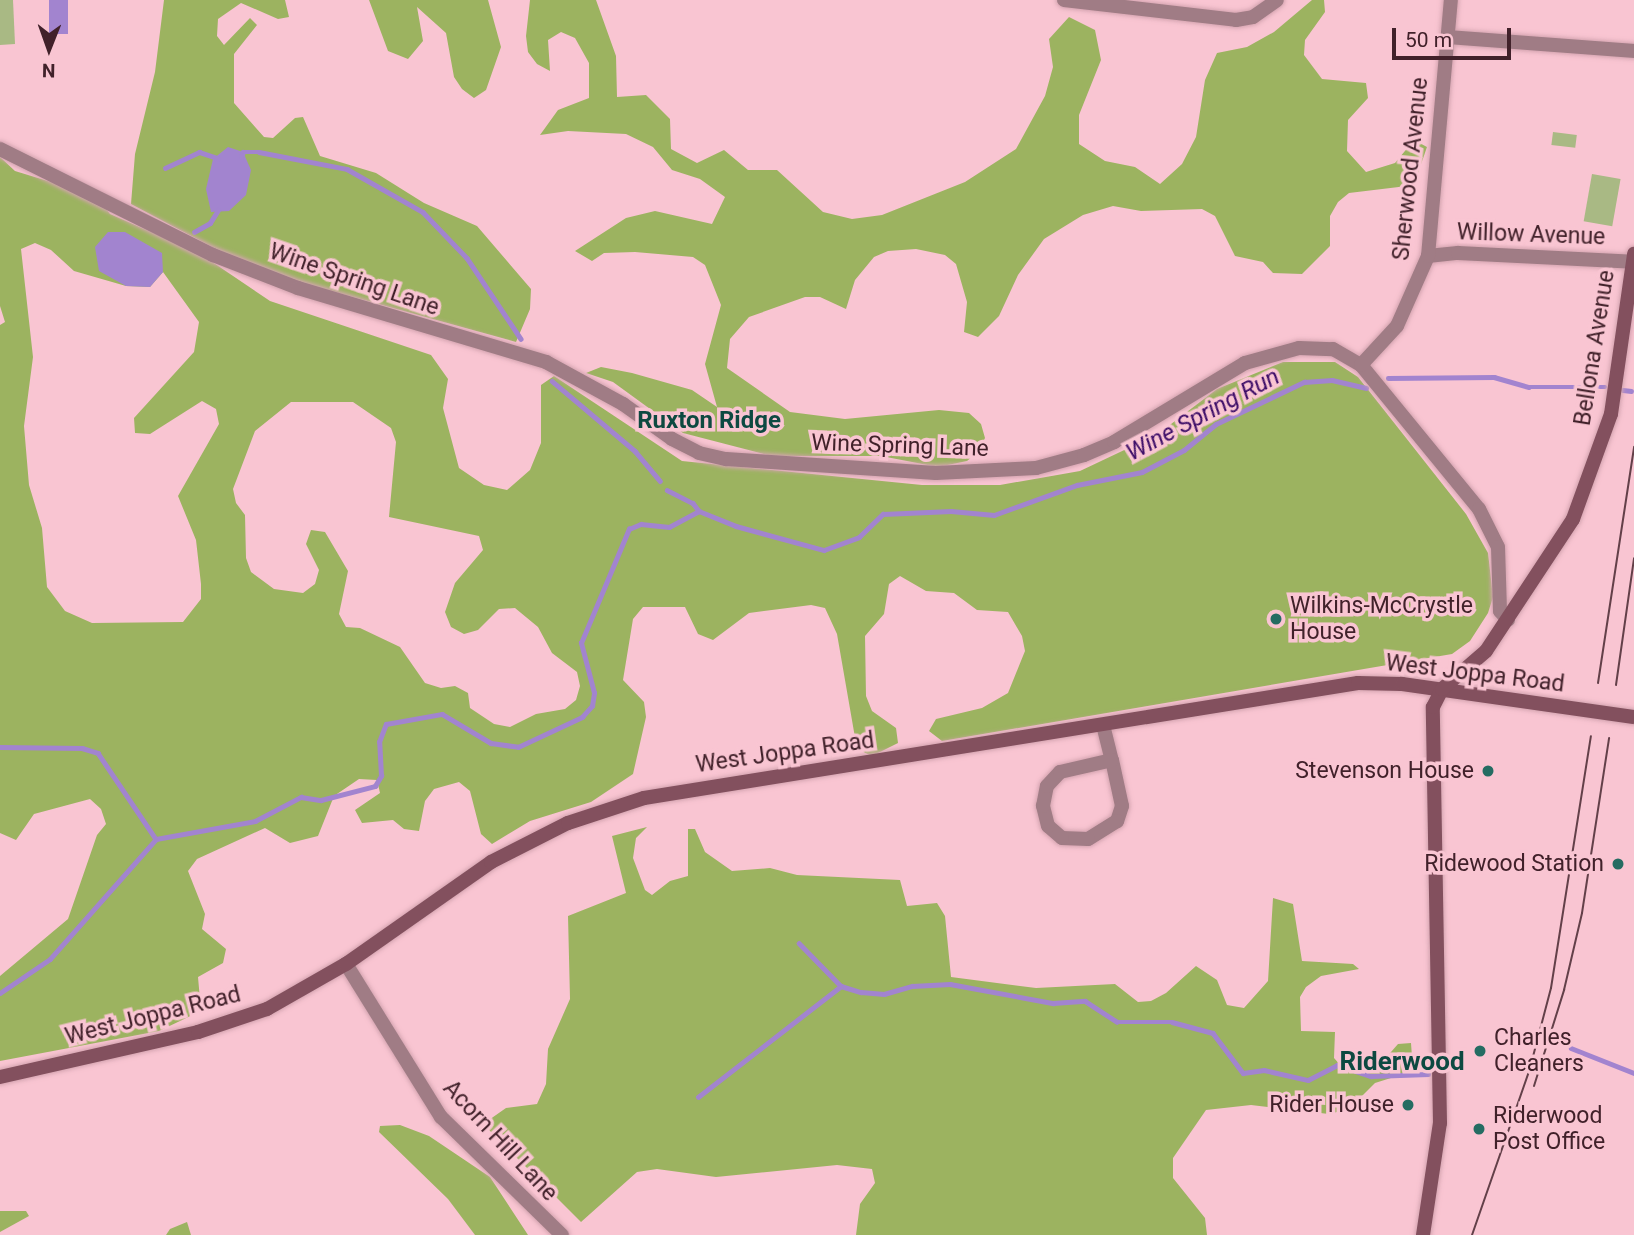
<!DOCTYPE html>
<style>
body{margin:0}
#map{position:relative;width:1634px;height:1235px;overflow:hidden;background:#f9c5d2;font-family:Roboto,sans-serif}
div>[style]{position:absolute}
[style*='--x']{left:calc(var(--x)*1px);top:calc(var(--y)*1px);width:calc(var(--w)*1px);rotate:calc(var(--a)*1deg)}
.green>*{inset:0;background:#a9b984;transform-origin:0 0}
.forest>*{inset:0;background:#9cb360}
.water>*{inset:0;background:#a284cf;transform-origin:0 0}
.stream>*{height:4.5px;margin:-2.25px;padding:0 2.25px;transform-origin:2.25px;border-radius:2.25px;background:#a284cf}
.roads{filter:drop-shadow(0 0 2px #d4a4b0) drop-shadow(0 0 2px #d4a4b0)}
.street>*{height:14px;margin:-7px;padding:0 7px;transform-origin:7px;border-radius:7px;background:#a07c85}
.secondary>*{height:14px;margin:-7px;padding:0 7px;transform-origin:7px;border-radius:7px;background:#83505e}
.tram>*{height:2px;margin:-1px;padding:0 1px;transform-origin:1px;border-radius:1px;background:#634049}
.dots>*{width:19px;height:19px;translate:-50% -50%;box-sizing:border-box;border:4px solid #f9c5d2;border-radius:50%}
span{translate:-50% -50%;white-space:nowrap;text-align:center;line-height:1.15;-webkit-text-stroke:7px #f9c5d2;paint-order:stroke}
.street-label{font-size:23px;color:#41212a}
.poi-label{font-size:23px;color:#41212a}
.left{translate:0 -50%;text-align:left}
.right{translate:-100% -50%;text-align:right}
.water-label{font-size:24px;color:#3c0c67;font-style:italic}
.neighbourhood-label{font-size:24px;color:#0d4941;font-weight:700}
.quarter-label{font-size:26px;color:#0d4941;font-weight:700}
.north{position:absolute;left:14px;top:14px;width:70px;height:70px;-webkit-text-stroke:5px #f9c5d2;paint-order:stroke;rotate:181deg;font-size:19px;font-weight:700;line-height:28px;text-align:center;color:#41212a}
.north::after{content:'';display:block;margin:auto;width:24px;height:32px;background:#41212a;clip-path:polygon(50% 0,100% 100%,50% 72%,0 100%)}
.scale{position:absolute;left:1392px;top:28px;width:119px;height:32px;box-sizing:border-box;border:4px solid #41212a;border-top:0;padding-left:9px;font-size:21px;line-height:24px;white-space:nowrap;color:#41212a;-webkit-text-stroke:5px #f9c5d2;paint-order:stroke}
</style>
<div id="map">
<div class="green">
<div style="clip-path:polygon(0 0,13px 0,15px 44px,0 45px)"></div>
<div style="left:1553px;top:132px;width:24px;height:13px;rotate:7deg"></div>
<div style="left:1592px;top:174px;width:29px;height:48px;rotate:10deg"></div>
</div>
<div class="forest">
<div style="clip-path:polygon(164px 0,285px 0,289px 17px,278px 19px,241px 3px,218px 19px,217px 36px,224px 45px,250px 18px,257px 25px,234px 54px,234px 103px,264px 137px,273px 138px,295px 118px,303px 117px,320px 156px,376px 173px,424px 203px,477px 226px,531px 289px,530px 309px,516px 342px,302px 283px,229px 256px,131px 204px,135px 154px,155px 72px)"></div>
<div style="clip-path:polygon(369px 0,488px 0,501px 47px,486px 90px,474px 98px,462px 89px,454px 77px,446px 33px,417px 7px,423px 41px,408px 59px,388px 51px)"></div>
<div style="clip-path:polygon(530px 0,596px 0,616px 56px,617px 97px,646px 95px,670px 119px,671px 149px,697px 163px,724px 150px,748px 170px,777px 170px,823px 212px,852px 219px,882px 215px,965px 182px,1016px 149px,1045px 96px,1053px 67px,1049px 39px,1069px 17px,1095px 30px,1101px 60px,1079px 115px,1079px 144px,1105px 161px,1135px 167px,1160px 184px,1182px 164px,1196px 137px,1205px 80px,1217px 53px,1247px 47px,1274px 32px,1312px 0,1324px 0,1325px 12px,1305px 40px,1304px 55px,1322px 79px,1366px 83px,1368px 98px,1348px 120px,1347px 151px,1366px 172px,1395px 163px,1414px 140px,1427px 147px,1417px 176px,1407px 186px,1349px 193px,1338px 202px,1330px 216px,1330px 246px,1302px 274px,1273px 273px,1263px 262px,1235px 256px,1215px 216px,1202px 209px,1141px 211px,1113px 206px,1083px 215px,1044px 239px,1018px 275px,999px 316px,978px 337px,964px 332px,967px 302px,956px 264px,945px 255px,916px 249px,888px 251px,874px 257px,855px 280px,846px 309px,820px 297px,805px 297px,749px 317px,730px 339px,727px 368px,790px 412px,845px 419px,939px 410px,969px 413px,981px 424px,985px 438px,978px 452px,967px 461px,938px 467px,881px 456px,772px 456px,683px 433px,613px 382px,586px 373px,601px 367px,632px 373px,692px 390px,717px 407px,705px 364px,721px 305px,705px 265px,693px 257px,635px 252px,604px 253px,592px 261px,575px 251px,626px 218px,655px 211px,712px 224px,725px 197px,700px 179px,672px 170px,653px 147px,626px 134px,568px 131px,540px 135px,558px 110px,589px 98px,589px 63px,575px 38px,561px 32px,548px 40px,550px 71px,537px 64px,528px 52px,526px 36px)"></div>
<div style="clip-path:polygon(evenodd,0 157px,15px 171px,74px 189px,101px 202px,110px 214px,199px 253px,270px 301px,431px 355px,448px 379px,443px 408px,459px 468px,484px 485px,507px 490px,530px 470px,541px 443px,541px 385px,554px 376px,682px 461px,922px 485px,1000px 485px,1080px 471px,1158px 434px,1217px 389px,1283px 362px,1335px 362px,1358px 377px,1466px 514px,1488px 553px,1493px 597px,1488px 613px,1470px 641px,1452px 654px,942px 741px,929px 731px,936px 719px,982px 708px,1008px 693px,1025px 651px,1022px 636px,1008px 612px,977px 610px,954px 593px,926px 591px,900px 576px,889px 584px,884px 614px,865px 636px,866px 696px,872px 711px,896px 728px,898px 743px,872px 756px,857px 749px,837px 634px,825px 608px,811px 605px,749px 613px,713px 640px,698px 634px,685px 607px,643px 607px,633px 619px,623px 680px,644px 702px,646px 717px,633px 774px,591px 802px,530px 821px,492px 844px,481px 834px,470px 791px,459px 782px,434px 789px,425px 801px,419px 831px,404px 829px,393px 820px,362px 823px,355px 810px,380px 793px,377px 780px,359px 779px,334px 796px,318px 836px,290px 843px,265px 828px,197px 859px,188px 871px,205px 914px,202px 929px,226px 949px,223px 963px,198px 977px,201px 1011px,159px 1031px,0 1061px,0 976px,68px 919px,97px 835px,106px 824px,101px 809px,90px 799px,34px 814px,16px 840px,0 833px,0 325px,5px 322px,0 306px,0 157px,35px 243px,51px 250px,74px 271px,126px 286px,150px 287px,163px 272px,199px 322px,194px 352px,134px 418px,135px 433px,150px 434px,202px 401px,216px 409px,219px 424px,178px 496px,196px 540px,201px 584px,201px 599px,183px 622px,92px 623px,65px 611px,47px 587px,42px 528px,29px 485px,24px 426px,33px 357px,21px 249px,35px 243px,0 157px,291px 402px,353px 402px,391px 428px,396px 442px,389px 517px,479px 536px,483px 550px,455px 583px,445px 612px,451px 627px,464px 634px,478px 630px,499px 609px,515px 608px,538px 627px,552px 653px,577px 672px,580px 686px,576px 700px,565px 709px,536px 714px,510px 727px,494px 724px,470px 708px,468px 693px,455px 686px,441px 688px,425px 683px,400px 647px,360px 628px,346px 627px,339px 614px,348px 571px,325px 532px,311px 530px,306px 544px,319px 570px,315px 584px,303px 593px,274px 589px,251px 572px,246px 558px,245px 515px,236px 503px,233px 489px,255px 431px,291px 402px)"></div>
<div style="clip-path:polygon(647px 827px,636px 838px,633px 858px,645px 890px,652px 895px,670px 881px,688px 876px,688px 829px,695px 829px,705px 852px,732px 871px,770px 868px,797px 875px,900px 880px,907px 906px,937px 903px,945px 916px,951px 977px,1036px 988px,1115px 984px,1138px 1002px,1151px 1001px,1166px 993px,1196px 966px,1217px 980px,1227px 1005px,1244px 1008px,1268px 981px,1273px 898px,1293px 904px,1302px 961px,1353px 964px,1359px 969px,1321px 976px,1306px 987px,1300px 997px,1301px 1031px,1335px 1032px,1334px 1058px,1342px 1067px,1377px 1068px,1398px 1044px,1411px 1043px,1413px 1071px,1375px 1083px,1349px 1109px,1329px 1114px,1251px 1105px,1206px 1110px,1173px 1158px,1173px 1178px,1205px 1218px,1207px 1235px,856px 1235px,860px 1204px,875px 1183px,872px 1169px,837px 1165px,716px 1177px,657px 1169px,637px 1172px,581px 1222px,489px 1130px,486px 1122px,506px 1108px,537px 1104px,546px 1084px,548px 1049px,570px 999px,568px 916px,626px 893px,612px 836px)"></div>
<div style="clip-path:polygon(400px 1125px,429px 1136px,490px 1177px,528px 1235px,475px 1235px,448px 1199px,379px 1132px,380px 1126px)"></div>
<div style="clip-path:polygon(0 1211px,26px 1211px,29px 1216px,0 1232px)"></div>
<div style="clip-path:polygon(187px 1222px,191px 1235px,166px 1235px,170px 1229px)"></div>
</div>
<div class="water">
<div style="left:49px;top:0;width:19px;height:34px"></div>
<div style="clip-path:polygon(228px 147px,243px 152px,251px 170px,246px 195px,229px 211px,211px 212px,206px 189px,213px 159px)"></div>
<div style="clip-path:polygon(108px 232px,125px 232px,162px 253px,163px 272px,150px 287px,126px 286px,99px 271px,95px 247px)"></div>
</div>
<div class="stream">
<div style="--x:241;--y:157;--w:5;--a:-68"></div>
<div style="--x:243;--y:152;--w:16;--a:0"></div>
<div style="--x:259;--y:152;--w:90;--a:10.9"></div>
<div style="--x:347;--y:169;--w:87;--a:29.5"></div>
<div style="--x:423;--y:212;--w:64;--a:46.3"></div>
<div style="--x:467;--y:258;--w:97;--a:56.3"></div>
<div style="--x:165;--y:168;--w:38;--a:-25"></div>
<div style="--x:199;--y:152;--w:20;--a:18"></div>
<div style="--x:194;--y:232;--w:18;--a:-29"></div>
<div style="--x:210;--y:223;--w:15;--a:-58"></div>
<div style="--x:1388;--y:378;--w:106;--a:-0.5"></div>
<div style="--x:1494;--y:377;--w:36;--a:16"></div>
<div style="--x:1529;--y:387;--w:76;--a:0"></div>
<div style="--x:552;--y:381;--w:109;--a:40.1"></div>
<div style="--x:635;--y:451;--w:39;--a:50"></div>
<div style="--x:1623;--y:390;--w:8;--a:7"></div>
<div style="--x:667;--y:490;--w:29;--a:27"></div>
<div style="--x:693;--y:503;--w:10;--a:53"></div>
<div style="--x:699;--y:511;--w:40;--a:22"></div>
<div style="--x:736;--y:526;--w:91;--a:15.3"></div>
<div style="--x:824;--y:550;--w:37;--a:-20"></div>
<div style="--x:859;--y:537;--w:33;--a:-44"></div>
<div style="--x:883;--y:514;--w:68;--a:-2.5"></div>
<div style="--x:951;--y:511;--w:43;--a:5.3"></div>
<div style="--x:994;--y:515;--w:88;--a:-19.9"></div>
<div style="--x:1077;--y:485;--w:66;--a:-11.3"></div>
<div style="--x:1142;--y:472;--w:47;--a:-27.6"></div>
<div style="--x:1184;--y:450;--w:41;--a:-39.1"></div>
<div style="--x:1216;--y:424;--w:98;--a:-25.5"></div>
<div style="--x:1304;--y:382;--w:28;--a:-4"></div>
<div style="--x:1332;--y:380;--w:35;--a:13"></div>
<div style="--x:0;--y:747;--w:82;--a:0.7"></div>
<div style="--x:82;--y:748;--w:17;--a:17"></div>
<div style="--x:98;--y:753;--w:104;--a:56"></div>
<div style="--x:799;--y:943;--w:60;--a:45.7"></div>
<div style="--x:841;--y:986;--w:21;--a:17"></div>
<div style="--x:861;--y:992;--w:23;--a:5"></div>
<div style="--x:884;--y:994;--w:29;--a:-16"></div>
<div style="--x:912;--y:986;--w:38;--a:-3"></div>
<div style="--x:950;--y:984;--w:105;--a:10.5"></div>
<div style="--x:1053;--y:1003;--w:32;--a:-4"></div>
<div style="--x:1085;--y:1001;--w:38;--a:33"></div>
<div style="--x:1117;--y:1022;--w:55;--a:0"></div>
<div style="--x:1172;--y:1022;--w:42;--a:15"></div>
<div style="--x:1213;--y:1033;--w:50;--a:53.1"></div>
<div style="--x:1243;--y:1073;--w:21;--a:-8"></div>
<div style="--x:1264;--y:1070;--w:45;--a:12.8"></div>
<div style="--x:1308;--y:1080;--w:33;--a:-27"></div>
<div style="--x:1337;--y:1065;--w:36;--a:18"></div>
<div style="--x:1371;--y:1076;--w:57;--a:-2"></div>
<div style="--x:0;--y:993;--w:60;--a:-34.2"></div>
<div style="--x:50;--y:959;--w:160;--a:-48.5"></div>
<div style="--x:156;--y:839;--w:101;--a:-10.3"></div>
<div style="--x:255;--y:821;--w:52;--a:-27.6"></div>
<div style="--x:301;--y:797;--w:20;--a:9"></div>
<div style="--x:321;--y:800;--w:56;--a:-14.5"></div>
<div style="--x:375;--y:786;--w:12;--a:-59"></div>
<div style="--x:381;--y:776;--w:34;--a:-93"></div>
<div style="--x:379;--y:742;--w:19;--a:-69"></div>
<div style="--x:386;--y:724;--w:57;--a:-10.1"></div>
<div style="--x:442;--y:714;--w:57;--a:30.6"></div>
<div style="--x:491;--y:743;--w:27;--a:8"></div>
<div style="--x:518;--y:747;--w:71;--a:-25.1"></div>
<div style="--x:582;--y:717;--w:15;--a:-48"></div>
<div style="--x:592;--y:706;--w:13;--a:-81"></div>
<div style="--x:594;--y:693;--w:52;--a:-104.6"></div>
<div style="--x:581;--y:643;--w:124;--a:-67.2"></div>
<div style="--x:629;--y:529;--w:13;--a:-23"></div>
<div style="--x:641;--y:524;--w:28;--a:6"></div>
<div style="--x:669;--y:527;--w:34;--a:-28"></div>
<div style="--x:1571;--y:1048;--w:68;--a:21.6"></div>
<div style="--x:698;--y:1097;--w:181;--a:-37.8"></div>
</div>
<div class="roads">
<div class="street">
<div style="--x:1064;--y:0;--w:173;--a:6.6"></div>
<div style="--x:1236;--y:20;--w:17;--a:-10"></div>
<div style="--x:1253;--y:17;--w:29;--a:-35"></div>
<div style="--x:1448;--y:37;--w:187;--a:4.3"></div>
<div style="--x:0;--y:149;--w:238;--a:26.5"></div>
<div style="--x:213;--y:255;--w:91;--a:21.2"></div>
<div style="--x:298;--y:288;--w:259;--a:16.6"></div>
<div style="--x:546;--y:362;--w:88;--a:28.6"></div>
<div style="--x:623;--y:404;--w:60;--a:35.5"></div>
<div style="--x:672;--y:439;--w:30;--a:27"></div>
<div style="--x:699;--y:453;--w:28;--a:13"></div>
<div style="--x:726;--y:459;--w:210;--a:3.8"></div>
<div style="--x:936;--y:473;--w:100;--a:-2.9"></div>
<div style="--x:1036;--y:468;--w:50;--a:-15.2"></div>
<div style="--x:1084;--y:455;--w:33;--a:-23"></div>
<div style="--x:1114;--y:442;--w:153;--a:-31.1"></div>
<div style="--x:1245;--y:363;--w:56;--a:-15.5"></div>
<div style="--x:1299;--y:348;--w:34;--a:2"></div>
<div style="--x:1333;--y:349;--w:32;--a:30"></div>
<div style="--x:1361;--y:365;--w:186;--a:50.7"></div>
<div style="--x:1479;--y:509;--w:42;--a:63.4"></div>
<div style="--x:1498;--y:547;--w:64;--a:88.2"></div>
<div style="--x:1500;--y:611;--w:12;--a:48"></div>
<div style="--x:1428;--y:256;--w:30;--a:-6"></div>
<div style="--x:1458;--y:253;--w:175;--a:2.9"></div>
<div style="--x:1361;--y:365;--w:53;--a:-47.3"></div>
<div style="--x:1397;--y:326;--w:77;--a:-66.1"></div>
<div style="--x:1428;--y:256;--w:257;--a:-84.9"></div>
<div style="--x:1103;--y:725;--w:36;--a:76"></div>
<div style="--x:1112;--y:760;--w:47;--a:77.7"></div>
<div style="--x:1122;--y:806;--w:16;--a:108"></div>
<div style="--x:1117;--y:821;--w:34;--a:148"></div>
<div style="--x:1088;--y:839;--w:26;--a:-178"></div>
<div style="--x:1062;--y:838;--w:18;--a:-139"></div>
<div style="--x:1048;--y:826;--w:21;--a:-104"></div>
<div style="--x:1043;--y:806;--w:20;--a:-79"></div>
<div style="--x:1047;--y:786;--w:19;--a:-47"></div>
<div style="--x:1060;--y:772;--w:53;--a:-13"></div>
<div style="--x:346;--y:964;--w:180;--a:58.2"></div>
<div style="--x:441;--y:1117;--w:169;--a:44.3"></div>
</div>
<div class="secondary">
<div style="--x:0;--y:1077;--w:203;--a:-12.8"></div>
<div style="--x:198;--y:1032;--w:73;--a:-18.4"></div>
<div style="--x:267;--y:1009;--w:91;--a:-29.7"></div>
<div style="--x:346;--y:964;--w:177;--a:-35.1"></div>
<div style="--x:491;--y:862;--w:86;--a:-26.9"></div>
<div style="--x:568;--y:823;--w:80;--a:-18.2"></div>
<div style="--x:644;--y:798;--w:723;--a:-9.15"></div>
<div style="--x:1358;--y:683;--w:44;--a:1.3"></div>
<div style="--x:1402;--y:684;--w:234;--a:8.1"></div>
<div style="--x:1423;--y:1235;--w:113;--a:-81.4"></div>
<div style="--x:1440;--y:1123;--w:416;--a:-91"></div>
<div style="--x:1433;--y:707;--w:20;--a:-63"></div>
<div style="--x:1442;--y:689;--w:58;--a:-40.8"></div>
<div style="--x:1486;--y:651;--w:158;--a:-56.6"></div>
<div style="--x:1573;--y:519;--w:112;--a:-70.1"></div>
<div style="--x:1611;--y:414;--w:162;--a:-81.8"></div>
</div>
</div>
<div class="tram">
<div style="--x:1598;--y:683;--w:239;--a:-81.3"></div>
<div style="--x:1616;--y:685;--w:128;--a:-81.9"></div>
<div style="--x:1534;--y:1086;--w:101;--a:-72.6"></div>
<div style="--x:1564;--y:990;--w:79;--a:-76.8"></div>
<div style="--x:1582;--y:913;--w:177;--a:-81.2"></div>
<div style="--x:1472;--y:1235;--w:177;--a:-70.8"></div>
<div style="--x:1530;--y:1068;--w:83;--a:-75.3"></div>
<div style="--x:1551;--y:988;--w:255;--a:-81"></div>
</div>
<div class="dots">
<div style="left:1276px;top:619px;background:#256c62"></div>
<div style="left:1488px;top:771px;background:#256c62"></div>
<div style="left:1618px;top:864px;background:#256c62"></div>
<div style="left:1480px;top:1051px;background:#256c62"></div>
<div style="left:1408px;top:1105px;background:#256c62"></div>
<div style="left:1479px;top:1129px;background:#256c62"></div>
</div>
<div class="street-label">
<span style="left:1411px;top:169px;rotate:-84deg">Sherwood Avenue</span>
<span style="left:1531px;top:235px;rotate:2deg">Willow Avenue</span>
<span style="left:354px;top:280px;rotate:19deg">Wine Spring Lane</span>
<span style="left:1595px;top:348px;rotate:-81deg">Bellona Avenue</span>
<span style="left:900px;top:446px;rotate:2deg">Wine Spring Lane</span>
<span style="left:1475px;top:674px;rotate:7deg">West Joppa Road</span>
<span style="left:785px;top:753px;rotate:-8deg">West Joppa Road</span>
<span style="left:153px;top:1016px;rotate:-14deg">West Joppa Road</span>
<span style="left:500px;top:1141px;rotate:47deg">Acorn Hill Lane</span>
</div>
<div class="poi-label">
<span class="left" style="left:1290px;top:619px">Wilkins-McCrystle<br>House</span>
<span class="right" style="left:1474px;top:771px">Stevenson House</span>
<span class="right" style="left:1604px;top:864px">Ridewood Station</span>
<span class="left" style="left:1494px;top:1051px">Charles<br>Cleaners</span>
<span class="right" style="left:1394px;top:1105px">Rider House</span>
<span class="left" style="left:1493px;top:1129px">Riderwood<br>Post Office</span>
</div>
<div class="water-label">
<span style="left:1203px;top:415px;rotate:-28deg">Wine Spring Run</span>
</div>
<div class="neighbourhood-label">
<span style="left:709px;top:421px">Ruxton Ridge</span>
</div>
<div class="quarter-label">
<span style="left:1402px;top:1062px">Riderwood</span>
</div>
<div class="north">N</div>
<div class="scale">50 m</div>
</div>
